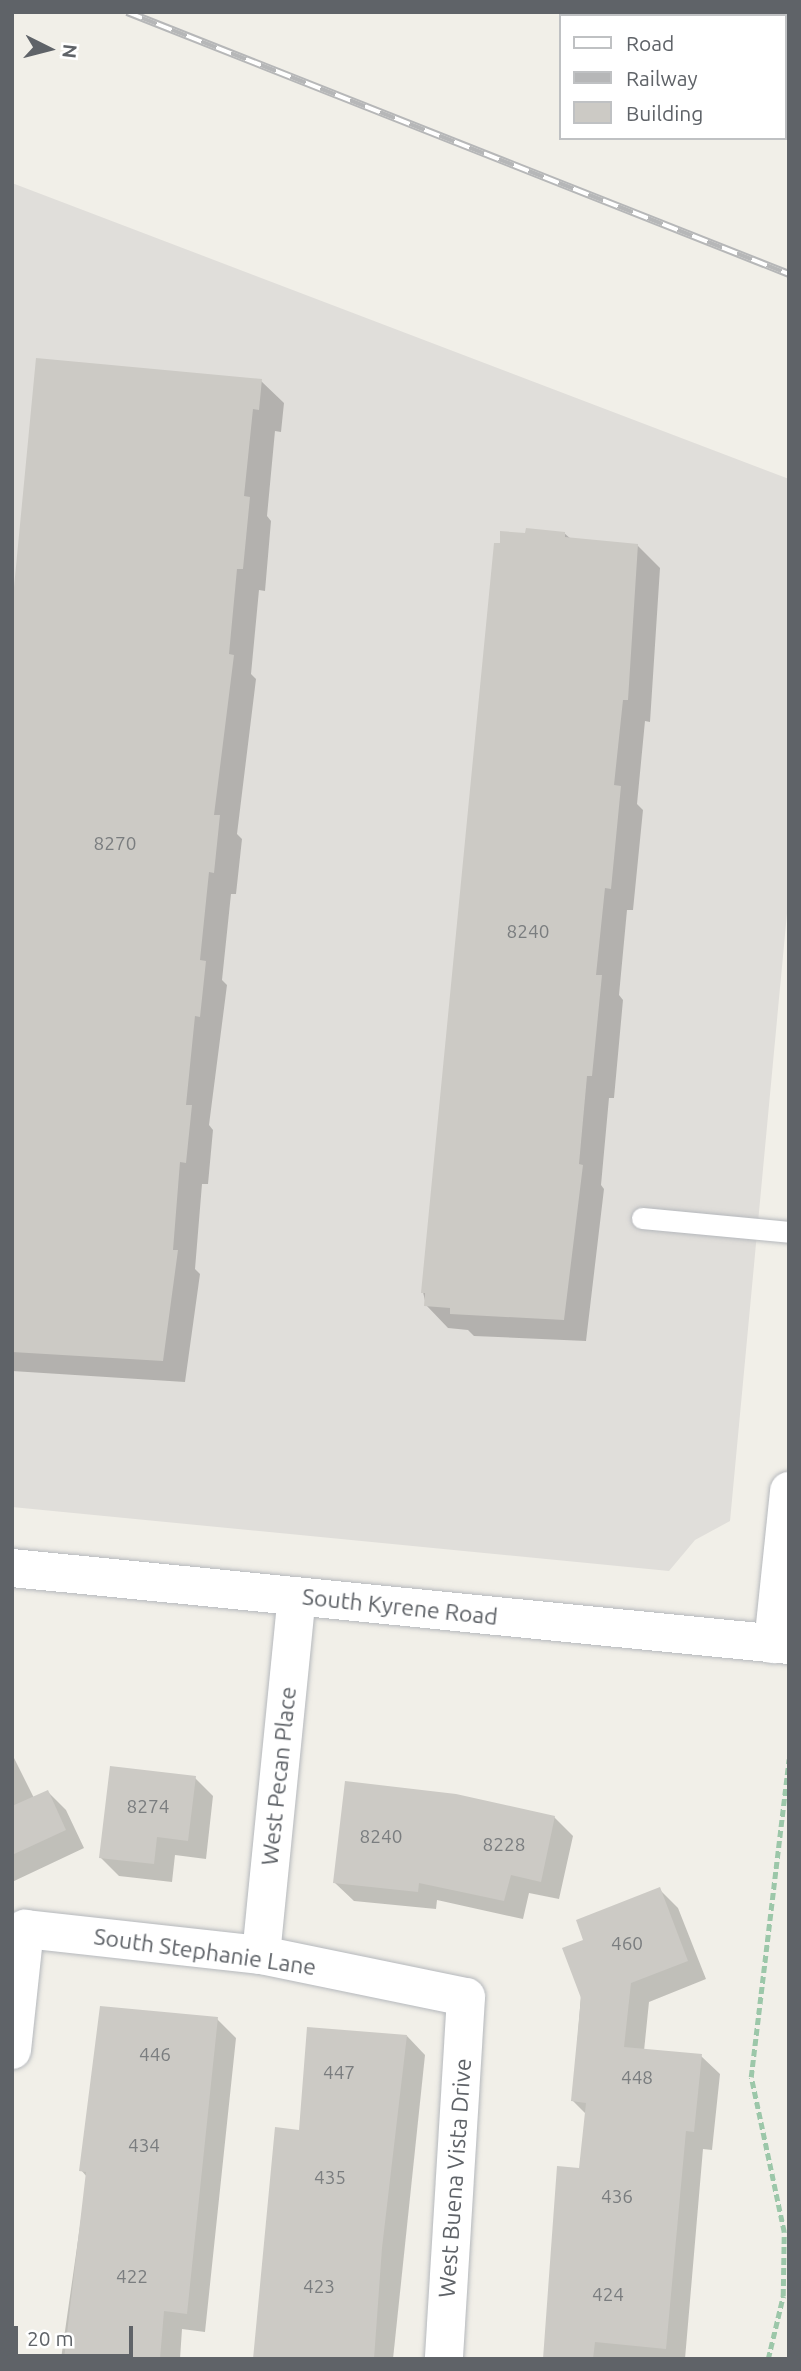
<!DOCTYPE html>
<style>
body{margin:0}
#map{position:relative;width:801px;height:2371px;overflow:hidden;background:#f1efe8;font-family:Ubuntu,sans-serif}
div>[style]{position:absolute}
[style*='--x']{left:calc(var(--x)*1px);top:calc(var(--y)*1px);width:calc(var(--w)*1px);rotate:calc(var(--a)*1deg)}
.industrial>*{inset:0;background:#e0deda}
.green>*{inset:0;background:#c5e8c5}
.shadow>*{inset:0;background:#0003}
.building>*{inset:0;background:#cccac5}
.path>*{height:4.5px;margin-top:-2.25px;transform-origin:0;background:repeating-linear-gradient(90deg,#9cc7a9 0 7px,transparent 0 10.5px)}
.roads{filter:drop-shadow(0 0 2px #b5b8bc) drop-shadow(0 0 2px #b5b8bc)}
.service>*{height:21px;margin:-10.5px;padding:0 10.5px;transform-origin:10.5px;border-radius:10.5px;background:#fff}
.minor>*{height:38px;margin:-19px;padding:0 19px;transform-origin:19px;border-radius:19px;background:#fff}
.tertiary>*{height:38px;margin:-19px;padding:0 19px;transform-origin:19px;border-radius:19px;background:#fff}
.secondary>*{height:38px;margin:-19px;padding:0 19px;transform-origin:19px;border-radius:19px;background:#fff}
.rail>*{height:8px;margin-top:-4px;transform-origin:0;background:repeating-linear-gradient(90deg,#fff 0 16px,#b6b7b8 0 32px);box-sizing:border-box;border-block:2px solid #b6b7b8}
span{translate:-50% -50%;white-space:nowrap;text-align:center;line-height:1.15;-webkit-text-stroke:5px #fff;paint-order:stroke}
.number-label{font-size:19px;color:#7a7d7f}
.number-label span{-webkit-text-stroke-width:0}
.street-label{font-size:23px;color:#5f6368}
.frame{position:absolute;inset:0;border:14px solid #5f6368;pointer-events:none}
.legend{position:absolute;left:559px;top:14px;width:228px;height:126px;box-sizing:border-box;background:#fff;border:2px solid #bfc1c3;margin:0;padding:9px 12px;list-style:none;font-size:21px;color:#5f6368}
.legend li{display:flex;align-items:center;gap:14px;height:35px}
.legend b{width:35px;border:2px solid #bfc1c3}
.north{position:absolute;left:14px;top:14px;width:70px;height:70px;-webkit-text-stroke:5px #fff;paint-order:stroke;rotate:96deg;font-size:19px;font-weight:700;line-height:28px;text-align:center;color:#5f6368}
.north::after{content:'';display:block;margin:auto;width:24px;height:32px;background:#5f6368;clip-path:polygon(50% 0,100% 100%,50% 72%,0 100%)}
.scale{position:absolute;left:14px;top:2326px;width:119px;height:32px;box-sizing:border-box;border:4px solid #5f6368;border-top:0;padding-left:9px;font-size:21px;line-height:24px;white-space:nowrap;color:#5f6368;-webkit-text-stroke:5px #fff;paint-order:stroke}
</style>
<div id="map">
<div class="industrial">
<div style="clip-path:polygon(12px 183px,789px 479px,789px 892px,730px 1521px,695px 1540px,669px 1571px,12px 1507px)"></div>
</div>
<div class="green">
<div style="clip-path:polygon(600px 12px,789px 12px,789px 86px,785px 16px)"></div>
</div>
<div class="shadow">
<div style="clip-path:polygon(261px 381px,284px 403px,281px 432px,275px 431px,267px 516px,271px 521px,265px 591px,259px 590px,251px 674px,256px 679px,237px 834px,242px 839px,236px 894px,231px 894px,222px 980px,227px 985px,209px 1125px,213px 1130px,208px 1184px,202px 1184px,195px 1269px,200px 1274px,185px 1382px,12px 1371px,12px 626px)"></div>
<div style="clip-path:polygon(564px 533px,571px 539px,637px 545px,660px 568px,650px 722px,645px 721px,637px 804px,643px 810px,633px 910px,627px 910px,619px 995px,623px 1000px,614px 1098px,609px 1098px,601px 1185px,604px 1189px,586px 1341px,474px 1336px,468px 1330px,448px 1328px,426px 1305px,423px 1292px,501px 544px,527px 535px)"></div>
<div style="clip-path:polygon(12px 1754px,34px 1798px,48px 1792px,66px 1810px,84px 1848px,12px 1882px)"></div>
<div style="clip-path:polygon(195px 1778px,213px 1796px,206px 1859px,175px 1855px,172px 1882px,119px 1876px,100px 1857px)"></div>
<div style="clip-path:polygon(554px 1817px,573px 1836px,559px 1899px,529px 1893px,523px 1919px,437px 1900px,436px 1909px,354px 1901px,335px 1883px)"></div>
<div style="clip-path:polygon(660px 1890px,678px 1908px,706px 1979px,649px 2002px,644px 2051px,701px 2056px,720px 2074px,712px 2150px,703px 2149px,685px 2359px,544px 2359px,580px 2170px,586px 2114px,573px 2101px,585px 1941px)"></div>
<div style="clip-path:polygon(217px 2019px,236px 2038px,205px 2332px,182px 2329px,180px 2359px,61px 2359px,87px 2177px,81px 2170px)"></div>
<div style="clip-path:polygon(407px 2036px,425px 2055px,393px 2359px,255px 2359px,300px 2132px)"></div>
</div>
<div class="building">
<div style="clip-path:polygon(36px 358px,262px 379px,259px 410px,253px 409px,244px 496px,250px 497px,243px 569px,237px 569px,229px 654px,234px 655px,214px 815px,220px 815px,214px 873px,209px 872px,200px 960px,206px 961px,200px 1017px,195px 1016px,186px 1105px,192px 1105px,186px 1163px,180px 1162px,173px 1250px,178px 1250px,163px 1361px,12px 1352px,12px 608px)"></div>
<div style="clip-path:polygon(526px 528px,565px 532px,565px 537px,638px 544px,628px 700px,623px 700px,614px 785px,621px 786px,611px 889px,605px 888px,596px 975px,602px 975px,592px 1076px,587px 1076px,579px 1164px,583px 1165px,564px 1320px,450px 1314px,450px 1308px,424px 1306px,425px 1293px,421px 1293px,494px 543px,500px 543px,500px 531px,525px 533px)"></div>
<div style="clip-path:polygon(110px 1766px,196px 1776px,188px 1841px,157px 1837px,154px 1864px,99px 1858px)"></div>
<div style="clip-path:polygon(345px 1781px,456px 1794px,555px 1816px,541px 1882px,511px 1875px,504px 1901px,419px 1883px,418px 1892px,333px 1883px)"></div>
<div style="clip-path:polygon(48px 1790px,66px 1830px,12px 1855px,12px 1806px)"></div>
<div style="clip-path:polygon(660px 1887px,688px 1961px,631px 1983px,624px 2047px,702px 2054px,694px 2132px,686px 2131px,666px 2349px,595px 2342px,593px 2359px,543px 2359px,557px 2166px,579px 2168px,586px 2103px,571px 2101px,581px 1998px,562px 1948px,583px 1940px,576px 1920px)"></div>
<div style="clip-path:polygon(100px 2006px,218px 2017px,187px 2314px,164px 2311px,160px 2359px,64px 2359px,86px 2172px,79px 2171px)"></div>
<div style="clip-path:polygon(307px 2027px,407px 2035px,382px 2248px,374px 2359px,253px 2359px,275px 2127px,299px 2130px)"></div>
</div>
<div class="path">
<div style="--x:768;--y:2359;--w:65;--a:-76.6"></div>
<div style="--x:783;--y:2296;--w:64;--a:-89.1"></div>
<div style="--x:784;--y:2232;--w:158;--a:-102"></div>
<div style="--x:751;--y:2077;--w:320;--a:-83.2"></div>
</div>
<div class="roads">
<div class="service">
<div style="--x:642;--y:1218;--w:148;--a:5.4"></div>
</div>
<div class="minor">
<div style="--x:261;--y:1955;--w:360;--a:-84.3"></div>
<div style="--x:12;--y:2050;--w:122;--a:-83.9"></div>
<div style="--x:25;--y:1929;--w:237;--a:6.3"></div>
<div style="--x:261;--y:1955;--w:209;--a:11.6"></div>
<div style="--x:466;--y:1997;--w:363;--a:93.5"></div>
</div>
<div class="tertiary">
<div style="--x:773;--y:1644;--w:154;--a:-84"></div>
</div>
<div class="secondary">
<div style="--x:12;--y:1568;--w:781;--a:5.66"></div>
</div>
</div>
<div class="rail">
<div style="--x:127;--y:12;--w:712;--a:21.59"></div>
</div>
<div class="number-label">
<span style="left:115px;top:844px">8270</span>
<span style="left:528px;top:932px">8240</span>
<span style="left:148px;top:1807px">8274</span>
<span style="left:381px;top:1837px">8240</span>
<span style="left:504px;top:1845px">8228</span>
<span style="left:627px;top:1944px">460</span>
<span style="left:155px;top:2055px">446</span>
<span style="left:339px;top:2073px">447</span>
<span style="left:637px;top:2078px">448</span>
<span style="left:144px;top:2146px">434</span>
<span style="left:330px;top:2178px">435</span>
<span style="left:617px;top:2197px">436</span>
<span style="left:132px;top:2277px">422</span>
<span style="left:319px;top:2287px">423</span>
<span style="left:608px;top:2295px">424</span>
</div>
<div class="street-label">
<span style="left:400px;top:1607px;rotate:6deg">South Kyrene Road</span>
<span style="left:279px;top:1776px;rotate:-84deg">West Pecan Place</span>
<span style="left:205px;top:1952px;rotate:8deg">South Stephanie Lane</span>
<span style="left:455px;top:2178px;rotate:-86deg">West Buena Vista Drive</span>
</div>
<div class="frame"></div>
<ul class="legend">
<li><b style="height:9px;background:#fff"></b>Road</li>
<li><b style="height:9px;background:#b6b7b8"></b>Railway</li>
<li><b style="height:19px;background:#cccac5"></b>Building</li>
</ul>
<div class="north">N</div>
<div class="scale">20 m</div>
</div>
